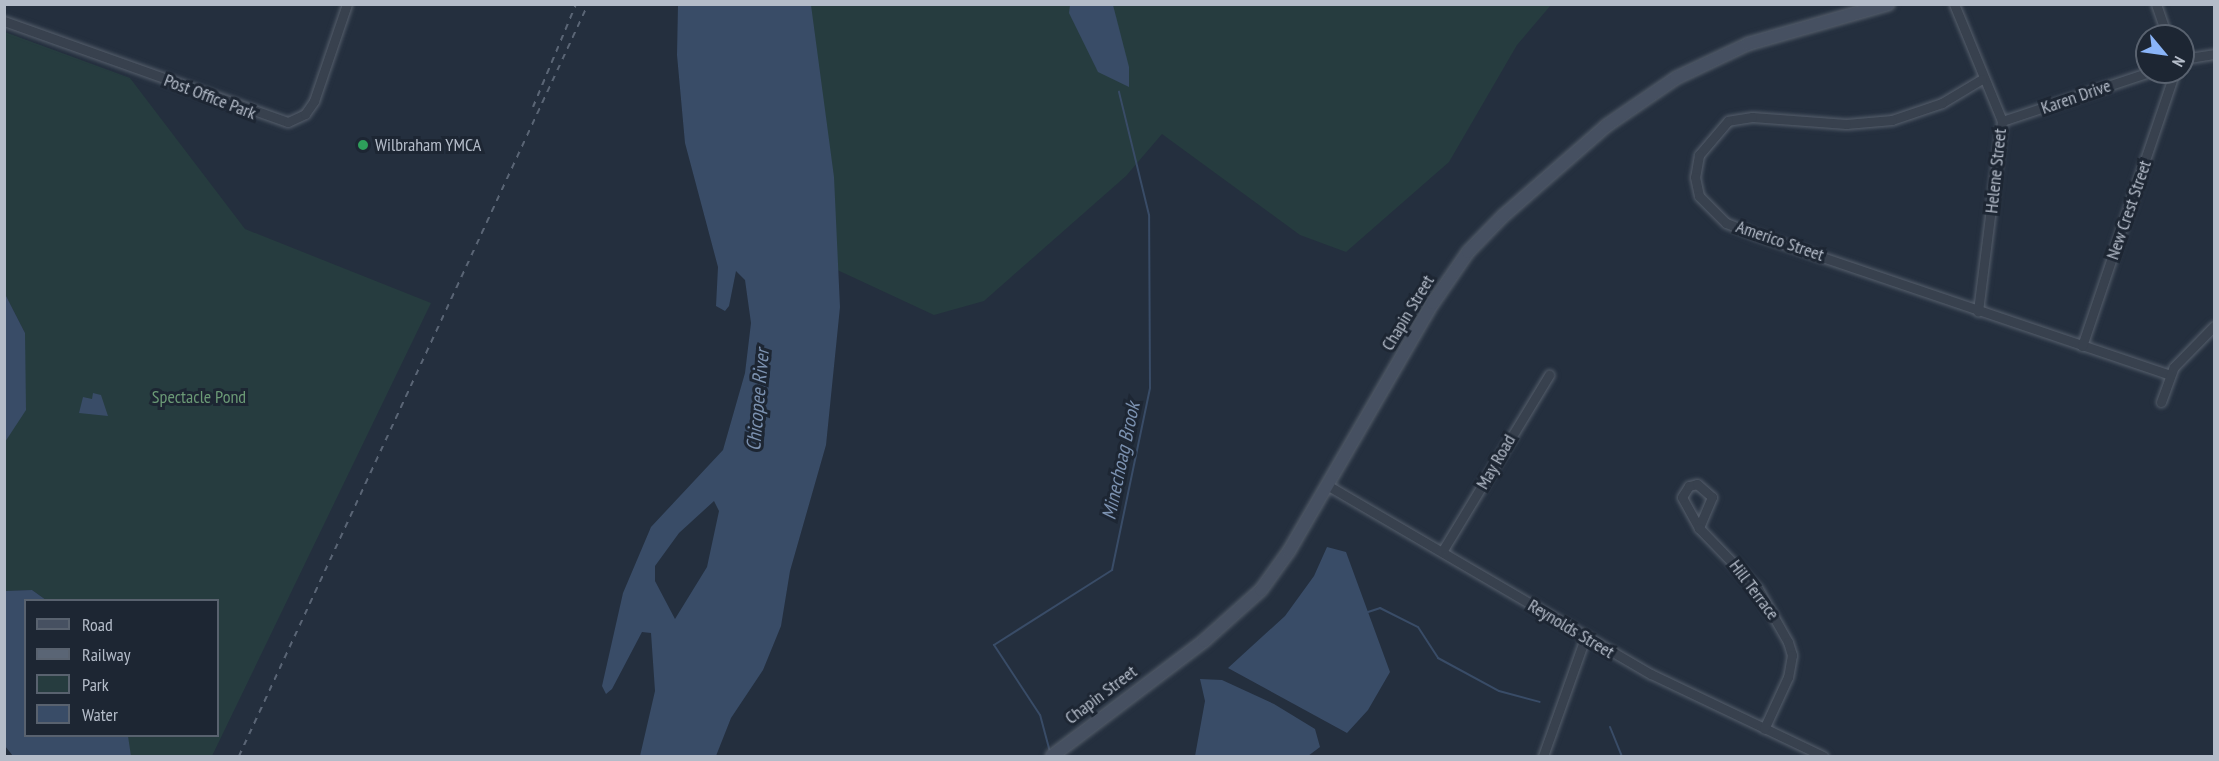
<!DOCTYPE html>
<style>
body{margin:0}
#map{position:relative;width:2219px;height:761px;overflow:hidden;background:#242f3e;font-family:"PT Sans Narrow",sans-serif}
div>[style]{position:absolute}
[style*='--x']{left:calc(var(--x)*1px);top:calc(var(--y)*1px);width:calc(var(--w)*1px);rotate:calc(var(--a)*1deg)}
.green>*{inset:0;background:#263c3f}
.water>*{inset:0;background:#394c67}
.stream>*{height:2px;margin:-1px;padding:0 1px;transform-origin:1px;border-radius:1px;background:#394c67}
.roads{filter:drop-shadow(0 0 2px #565f6c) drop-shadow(0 0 2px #565f6c)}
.minor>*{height:9px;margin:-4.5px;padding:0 4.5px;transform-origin:4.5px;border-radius:4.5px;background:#38414e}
.secondary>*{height:12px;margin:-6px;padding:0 6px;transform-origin:6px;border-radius:6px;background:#465061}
.rail>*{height:2px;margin-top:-1px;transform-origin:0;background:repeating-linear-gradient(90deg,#5a6575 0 6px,transparent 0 12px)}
.dots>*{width:16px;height:16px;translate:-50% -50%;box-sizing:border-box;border:3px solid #1d2633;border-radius:50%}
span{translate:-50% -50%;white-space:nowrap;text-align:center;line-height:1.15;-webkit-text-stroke:6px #1d2633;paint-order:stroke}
.street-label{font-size:18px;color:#b4bcc9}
.poi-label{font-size:18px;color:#b4bcc9}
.left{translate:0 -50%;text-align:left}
.park-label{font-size:18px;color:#6b9a76}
.water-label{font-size:20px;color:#7c92b1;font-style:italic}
.frame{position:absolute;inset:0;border:6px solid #b4bcc9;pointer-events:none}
.legend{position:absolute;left:24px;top:599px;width:195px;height:138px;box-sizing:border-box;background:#1d2633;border:2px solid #59626f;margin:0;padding:8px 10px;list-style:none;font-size:18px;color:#b4bcc9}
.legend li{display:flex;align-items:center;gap:12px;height:30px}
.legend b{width:30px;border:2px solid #59626f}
.north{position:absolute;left:2135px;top:24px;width:60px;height:60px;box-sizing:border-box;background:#1d2633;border:2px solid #59626f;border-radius:50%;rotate:119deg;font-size:16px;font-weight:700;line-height:24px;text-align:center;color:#b4bcc9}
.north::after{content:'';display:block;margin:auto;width:21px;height:27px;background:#8ab4f8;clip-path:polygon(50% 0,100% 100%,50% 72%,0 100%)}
</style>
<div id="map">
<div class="green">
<div style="clip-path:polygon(798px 5px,1551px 5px,1517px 45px,1449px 162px,1346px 252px,1300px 235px,1162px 134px,1126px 176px,984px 301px,934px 315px,833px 268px)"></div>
<div style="clip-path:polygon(5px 32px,130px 78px,245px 229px,431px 303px,212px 756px,131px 756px,126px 736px,218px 736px,218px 600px,46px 600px,32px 590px,5px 591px,4px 439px,25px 333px,5px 294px)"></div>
</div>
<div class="water">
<div style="clip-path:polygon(evenodd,678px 5px,811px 5px,834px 177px,840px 307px,826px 445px,790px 571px,781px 626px,763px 670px,731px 718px,716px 756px,640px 756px,655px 691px,651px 633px,642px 632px,612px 689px,606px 694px,602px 686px,623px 593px,651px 527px,723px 450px,745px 373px,751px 323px,745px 280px,736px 271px,729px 306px,725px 311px,716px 306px,718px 267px,685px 143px,677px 55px,678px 5px,714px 501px,719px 511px,707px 567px,675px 619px,655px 581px,655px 566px,679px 533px,714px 501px)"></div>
<div style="clip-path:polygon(1070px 5px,1113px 5px,1129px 67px,1129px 87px,1098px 72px,1069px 13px)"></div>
<div style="clip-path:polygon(5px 294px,25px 333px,26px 410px,5px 442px)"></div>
<div style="clip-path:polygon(93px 393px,101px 395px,108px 416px,79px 413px,83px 397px,92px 399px)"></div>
<div style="clip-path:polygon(1327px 547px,1346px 552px,1390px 672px,1368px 710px,1347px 733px,1228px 668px,1285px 616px,1314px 576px)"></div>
<div style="clip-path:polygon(32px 590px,46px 600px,26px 600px,26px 736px,128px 736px,131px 756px,13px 756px,5px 746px,5px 591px)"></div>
<div style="clip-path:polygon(1200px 679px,1222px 680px,1274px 704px,1315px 729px,1320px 747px,1308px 756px,1195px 756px,1205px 701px)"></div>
</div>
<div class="stream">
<div style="--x:1368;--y:612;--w:13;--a:-18"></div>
<div style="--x:1380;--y:608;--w:42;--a:26.6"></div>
<div style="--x:1418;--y:627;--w:37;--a:57"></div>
<div style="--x:1438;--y:658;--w:69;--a:28.4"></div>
<div style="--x:1499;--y:691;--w:42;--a:15"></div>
<div style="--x:1610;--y:727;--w:31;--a:68"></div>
<div style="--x:1050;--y:752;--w:38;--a:-105"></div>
<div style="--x:1040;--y:715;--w:84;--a:-123.3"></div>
<div style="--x:994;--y:645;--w:140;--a:-32.4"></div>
<div style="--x:1112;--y:570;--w:186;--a:-78.2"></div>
<div style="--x:1150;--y:388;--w:173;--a:-90.3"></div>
<div style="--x:1149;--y:215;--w:127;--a:-103.7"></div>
</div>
<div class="roads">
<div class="minor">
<div style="--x:1954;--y:4;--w:126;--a:67.7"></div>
<div style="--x:2002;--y:121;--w:192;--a:97.2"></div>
<div style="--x:2156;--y:4;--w:34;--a:71"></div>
<div style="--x:4;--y:21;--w:301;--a:19.6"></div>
<div style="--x:288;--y:122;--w:19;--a:-25"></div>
<div style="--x:305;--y:114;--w:16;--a:-55"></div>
<div style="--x:314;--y:101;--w:102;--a:-71.2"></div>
<div style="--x:2183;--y:59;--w:31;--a:-9"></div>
<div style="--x:1982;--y:79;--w:47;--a:149"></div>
<div style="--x:1942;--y:103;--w:53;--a:161.2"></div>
<div style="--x:1892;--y:120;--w:46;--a:175"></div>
<div style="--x:1846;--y:124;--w:94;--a:-175.7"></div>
<div style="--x:1752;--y:117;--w:24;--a:171"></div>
<div style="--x:1728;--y:121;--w:45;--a:130.5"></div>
<div style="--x:1699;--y:155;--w:22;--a:100"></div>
<div style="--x:1695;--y:177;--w:19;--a:78"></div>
<div style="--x:1699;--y:196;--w:38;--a:45"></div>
<div style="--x:1726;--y:223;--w:30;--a:21"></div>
<div style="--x:1754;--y:234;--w:439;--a:18.7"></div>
<div style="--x:2002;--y:121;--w:155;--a:-18.4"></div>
<div style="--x:2082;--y:346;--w:289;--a:-71.3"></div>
<div style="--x:2161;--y:402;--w:37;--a:-70"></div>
<div style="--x:2174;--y:367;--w:57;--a:-45.7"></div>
<div style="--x:1327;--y:485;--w:375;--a:30.3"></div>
<div style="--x:1651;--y:674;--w:191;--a:25.5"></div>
<div style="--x:1699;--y:528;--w:35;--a:-119"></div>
<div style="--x:1682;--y:497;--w:13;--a:-58"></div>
<div style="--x:1689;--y:486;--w:8;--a:-14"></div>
<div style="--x:1697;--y:484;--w:20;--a:41"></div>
<div style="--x:1712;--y:497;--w:34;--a:113"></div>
<div style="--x:1699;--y:528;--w:85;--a:46"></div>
<div style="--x:1758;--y:589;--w:61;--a:60.5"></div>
<div style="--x:1788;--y:642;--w:14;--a:73"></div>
<div style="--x:1792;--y:655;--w:22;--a:100"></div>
<div style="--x:1788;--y:677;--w:57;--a:114.8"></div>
<div style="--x:1443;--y:550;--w:205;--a:-58.8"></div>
<div style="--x:1543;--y:756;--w:125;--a:-70.4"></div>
</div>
<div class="secondary">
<div style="--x:1052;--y:756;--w:191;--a:-37.1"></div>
<div style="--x:1204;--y:641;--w:76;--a:-41.8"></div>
<div style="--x:1261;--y:590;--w:48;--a:-54.3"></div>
<div style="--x:1289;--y:551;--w:287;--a:-59.9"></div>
<div style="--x:1433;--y:303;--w:62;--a:-55.5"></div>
<div style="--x:1468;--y:252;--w:50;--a:-45.8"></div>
<div style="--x:1503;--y:216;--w:137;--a:-41.1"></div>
<div style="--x:1606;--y:126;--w:85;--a:-34.4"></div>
<div style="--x:1676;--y:78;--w:80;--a:-25.3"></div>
<div style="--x:1748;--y:44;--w:146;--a:-15.9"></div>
</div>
</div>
<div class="rail">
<div style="--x:533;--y:107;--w:112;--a:-67.3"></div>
<div style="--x:239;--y:756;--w:829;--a:-65.1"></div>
</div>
<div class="dots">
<div style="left:363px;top:145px;background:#2e9e5b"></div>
</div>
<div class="street-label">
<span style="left:210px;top:97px;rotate:21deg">Post Office Park</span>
<span style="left:2076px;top:97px;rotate:-19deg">Karen Drive</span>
<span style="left:1996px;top:171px;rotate:-84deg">Helene Street</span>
<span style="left:2129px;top:210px;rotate:-71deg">New Crest Street</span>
<span style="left:1780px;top:241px;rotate:19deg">Americo Street</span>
<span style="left:1408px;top:313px;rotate:-59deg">Chapin Street</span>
<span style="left:1496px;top:462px;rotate:-60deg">May Road</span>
<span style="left:1754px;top:590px;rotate:53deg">Hill Terrace</span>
<span style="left:1571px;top:629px;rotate:31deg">Reynolds Street</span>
<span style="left:1101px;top:695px;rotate:-37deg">Chapin Street</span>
</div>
<div class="poi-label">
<span class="left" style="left:375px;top:145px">Wilbraham YMCA</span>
</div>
<div class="park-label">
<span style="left:199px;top:397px">Spectacle Pond</span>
</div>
<div class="water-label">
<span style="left:758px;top:400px;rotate:-85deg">Chicopee River</span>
<span style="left:1121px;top:461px;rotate:-78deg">Minechoag Brook</span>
</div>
<div class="frame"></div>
<ul class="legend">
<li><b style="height:8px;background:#465061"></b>Road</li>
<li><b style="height:8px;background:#5a6575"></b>Railway</li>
<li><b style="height:16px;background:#263c3f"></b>Park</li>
<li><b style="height:16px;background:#394c67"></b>Water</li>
</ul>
<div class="north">N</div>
</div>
